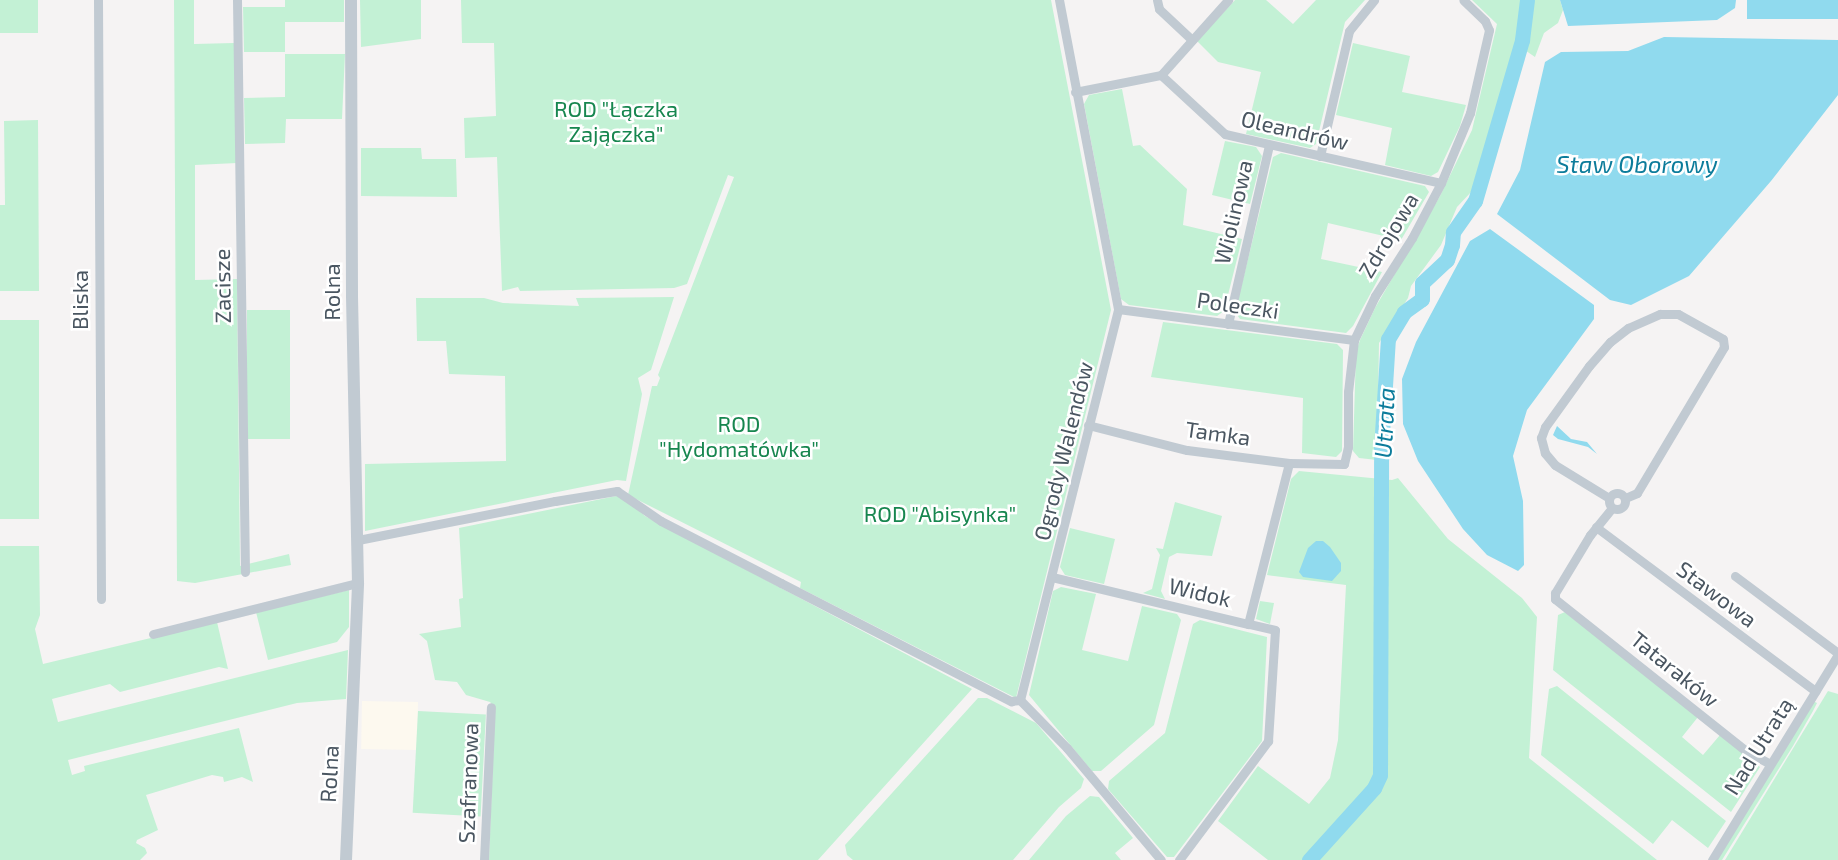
<!DOCTYPE html>
<meta charset="utf-8">
<style>
body{margin:0}
#map{position:relative;width:1838px;height:860px;overflow:hidden;background:#f5f3f3;font-family:"Exo 2",sans-serif}
div>[style]{position:absolute}
[style*='--x']{left:calc(var(--x)*1px);top:calc(var(--y)*1px);width:calc(var(--w)*1px);rotate:calc(var(--a)*1deg)}
.commercial>*{inset:0;background:#fdf9ef;transform-origin:0 0}
.green>*{inset:0;background:#c3f1d5;transform-origin:0 0}
.water>*{inset:0;background:#90daee;transform-origin:0 0}
.river>*{height:15px;margin:-7.5px;padding:0 7.5px;transform-origin:7.5px;border-radius:7.5px;background:#90daee}
.minor>*{height:9px;margin:-4.5px;padding:0 4.5px;transform-origin:4.5px;border-radius:4.5px;background:#c1cad2}
.minor>.ring{margin:-4.5px;padding:0;box-sizing:content-box;background:none;border:9px solid #c1cad2;border-radius:50%}
.tertiary>*{height:12px;margin:-6px;padding:0 6px;transform-origin:6px;border-radius:6px;background:#c1cad2}
span{translate:-50% -50%;white-space:nowrap;text-align:center;line-height:1.15;-webkit-text-stroke:5px #fff;paint-order:stroke}
.park-label{font-size:22px;color:#17864f}
.street-label{font-size:22px;color:#4a5661}
.water-label{font-size:24px;color:#0c7c9b;font-style:italic}
</style>
<div id="map">
<div class="commercial">
<div style="left:362px;top:701px;width:56px;height:48px;rotate:1deg"></div>
</div>
<div class="green">
<div style="left:0;top:0;width:38px;height:33px"></div>
<div style="clip-path:polygon(174px 0,194px 0,194px 44px,234px 43px,237px 163px,195px 165px,195px 280px,237px 279px,240px 566px,289px 554px,291px 565px,195px 583px,177px 581px)"></div>
<div style="clip-path:polygon(285px 0,344px 0,344px 22px,285px 22px,285px 52px,244px 52px,243px 7px,285px 7px)"></div>
<div style="clip-path:polygon(360px 0,421px 0,421px 39px,361px 47px)"></div>
<div style="clip-path:polygon(461px 0,1051px 0,1111px 310px,1016px 698px,800px 588px,801px 582px,628px 495px,652px 386px,657px 386px,660px 378px,658px 375px,734px 177px,728px 175px,687px 284px,674px 288px,520px 291px,518px 287px,502px 291px,497px 157px,465px 158px,464px 118px,496px 116px,494px 43px,462px 43px)"></div>
<div style="clip-path:polygon(1235px 0,1266px 0,1293px 24px,1316px 0,1365px 0,1345px 22px,1316px 144px,1310px 148px,1246px 134px,1261px 72px,1218px 62px,1197px 41px)"></div>
<div style="clip-path:polygon(1472px 0,1560px 0,1563px 10px,1558px 23px,1544px 33px,1535px 57px,1516px 44px,1498px 118px,1473px 190px,1457px 207px,1441px 245px,1411px 286px,1408px 298px,1379px 343px,1377px 460px,1359px 458px,1353px 451px,1356px 352px,1360px 340px,1375px 308px,1440px 196px,1472px 130px,1497px 24px)"></div>
<div style="clip-path:polygon(1353px 43px,1410px 56px,1402px 92px,1466px 105px,1460px 126px,1438px 172px,1431px 176px,1385px 165px,1392px 128px,1336px 115px)"></div>
<div style="clip-path:polygon(285px 54px,345px 54px,342px 119px,286px 119px,285px 143px,245px 144px,244px 98px,285px 97px)"></div>
<div style="clip-path:polygon(1122px 89px,1133px 146px,1140px 145px,1187px 189px,1183px 225px,1242px 239px,1224px 311px,1217px 316px,1129px 305px,1121px 299px,1084px 104px,1089px 95px)"></div>
<div style="clip-path:polygon(38px 120px,39px 291px,0 291px,0 205px,5px 205px,4px 121px)"></div>
<div style="clip-path:polygon(1225px 141px,1256px 147px,1262px 156px,1250px 204px,1212px 195px)"></div>
<div style="clip-path:polygon(361px 148px,421px 148px,422px 159px,456px 159px,457px 197px,361px 196px)"></div>
<div style="clip-path:polygon(1281px 153px,1425px 186px,1429px 192px,1401px 240px,1328px 223px,1321px 259px,1382px 272px,1353px 326px,1346px 333px,1240px 319px,1235px 312px,1273px 157px)"></div>
<div style="clip-path:polygon(674px 297px,651px 370px,638px 378px,642px 394px,626px 481px,617px 480px,365px 531px,365px 464px,506px 461px,505px 376px,449px 374px,446px 341px,417px 341px,416px 298px,484px 298px,503px 303px,579px 306px,576px 298px)"></div>
<div style="left:290px;top:310px;width:129px;height:43px;rotate:90deg"></div>
<div style="left:0;top:320px;width:39px;height:199px"></div>
<div style="clip-path:polygon(1163px 322px,1337px 344px,1343px 350px,1342px 451px,1336px 457px,1302px 453px,1303px 398px,1151px 377px)"></div>
<div style="clip-path:polygon(1299px 471px,1392px 480px,1398px 478px,1448px 539px,1522px 598px,1537px 617px,1529px 758px,1657px 860px,1268px 860px,1218px 821px,1258px 766px,1309px 804px,1330px 778px,1338px 740px,1346px 585px,1267px 575px,1291px 479px)"></div>
<div style="clip-path:polygon(621px 495px,645px 516px,972px 689px,818px 860px,489px 860px,495px 708px,490px 702px,466px 695px,457px 682px,435px 680px,427px 641px,419px 634px,461px 627px,459px 599px,463px 598px,459px 528px)"></div>
<div style="clip-path:polygon(1175px 502px,1222px 516px,1212px 556px,1177px 553px,1169px 557px,1161px 591px,1165px 599px,1143px 593px,1152px 589px,1160px 555px,1156px 548px,1163px 549px)"></div>
<div style="clip-path:polygon(1070px 528px,1115px 539px,1104px 584px,1065px 575px,1060px 567px)"></div>
<div style="clip-path:polygon(0 546px,39px 546px,40px 615px,35px 629px,43px 664px,217px 622px,228px 669px,219px 667px,120px 692px,110px 684px,52px 699px,58px 722px,348px 650px,346px 699px,297px 703px,68px 760px,72px 775px,85px 771px,84px 766px,239px 728px,253px 782px,242px 777px,224px 782px,223px 777px,212px 775px,146px 795px,158px 830px,137px 840px,136px 843px,145px 848px,147px 853px,140px 860px,0 860px)"></div>
<div style="clip-path:polygon(1061px 587px,1096px 594px,1082px 650px,1128px 661px,1142px 606px,1177px 614px,1181px 620px,1154px 725px,1101px 771px,1092px 771px,1029px 695px,1053px 591px)"></div>
<div style="clip-path:polygon(349px 590px,349px 627px,337px 642px,268px 660px,256px 612px)"></div>
<div style="clip-path:polygon(1260px 601px,1274px 603px,1270px 624px,1256px 619px)"></div>
<div style="clip-path:polygon(1565px 612px,1698px 717px,1682px 737px,1703px 755px,1720px 735px,1760px 767px,1731px 812px,1553px 670px,1558px 615px)"></div>
<div style="clip-path:polygon(1200px 620px,1267px 637px,1262px 741px,1174px 857px,1167px 857px,1108px 789px,1109px 781px,1165px 733px,1193px 624px)"></div>
<div style="clip-path:polygon(1557px 686px,1726px 821px,1708px 848px,1672px 820px,1653px 844px,1541px 755px,1549px 689px)"></div>
<div style="clip-path:polygon(1828px 691px,1838px 694px,1838px 860px,1725px 860px)"></div>
<div style="clip-path:polygon(978px 698px,987px 698px,1036px 723px,1084px 779px,1081px 788px,1059px 807px,1013px 860px,853px 860px,847px 855px,845px 845px)"></div>
<div style="clip-path:polygon(1813px 701px,1817px 703px,1813px 711px,1793px 746px,1722px 860px,1716px 860px)"></div>
<div style="left:418px;top:711px;width:68px;height:102px;rotate:3deg"></div>
<div style="clip-path:polygon(1090px 796px,1099px 797px,1133px 838px,1115px 853px,1121px 860px,1029px 860px,1066px 816px)"></div>
</div>
<div class="water">
<div style="clip-path:polygon(1560px 0,1736px 0,1735px 8px,1717px 20px,1568px 26px)"></div>
<div style="left:1747px;top:0;width:91px;height:19px"></div>
<div style="clip-path:polygon(1664px 37px,1838px 40px,1838px 95px,1771px 181px,1689px 276px,1631px 305px,1610px 300px,1497px 214px,1520px 170px,1545px 62px,1561px 52px,1628px 51px)"></div>
<div style="clip-path:polygon(1490px 229px,1594px 305px,1594px 319px,1527px 410px,1513px 456px,1523px 501px,1524px 565px,1518px 571px,1487px 555px,1463px 529px,1418px 461px,1403px 424px,1402px 379px,1416px 342px,1470px 241px)"></div>
<div style="clip-path:polygon(1557px 426px,1571px 439px,1587px 442px,1597px 454px,1588px 447px,1558px 439px,1553px 435px)"></div>
<div style="clip-path:polygon(1316px 541px,1323px 541px,1330px 547px,1341px 563px,1341px 571px,1332px 581px,1303px 577px,1299px 572px,1308px 548px)"></div>
</div>
<div class="river">
<div style="--x:1309;--y:860;--w:97;--a:-47.9"></div>
<div style="--x:1374;--y:788;--w:14;--a:-65"></div>
<div style="--x:1380;--y:775;--w:326;--a:-89.8"></div>
<div style="--x:1381;--y:449;--w:110;--a:-86.4"></div>
<div style="--x:1388;--y:339;--w:31;--a:-59"></div>
<div style="--x:1404;--y:312;--w:22;--a:-36"></div>
<div style="--x:1422;--y:299;--w:16;--a:-90"></div>
<div style="--x:1422;--y:283;--w:34;--a:-43"></div>
<div style="--x:1447;--y:260;--w:16;--a:-72"></div>
<div style="--x:1452;--y:245;--w:13;--a:-86"></div>
<div style="--x:1453;--y:232;--w:38;--a:-55"></div>
<div style="--x:1475;--y:201;--w:168;--a:-73.7"></div>
<div style="--x:1522;--y:40;--w:40;--a:-82.9"></div>
</div>
<div class="minor">
<div style="--x:98;--y:0;--w:599;--a:89.71"></div>
<div style="--x:237;--y:0;--w:572;--a:89.2"></div>
<div style="--x:1157;--y:0;--w:9;--a:77"></div>
<div style="--x:1159;--y:9;--w:45;--a:43.2"></div>
<div style="--x:1161;--y:75;--w:87;--a:42.7"></div>
<div style="--x:1225;--y:134;--w:221;--a:12.8"></div>
<div style="--x:1075;--y:92;--w:88;--a:-11.2"></div>
<div style="--x:1161;--y:75;--w:101;--a:-48.2"></div>
<div style="--x:1320;--y:156;--w:128;--a:-76.9"></div>
<div style="--x:1349;--y:31;--w:40;--a:-51"></div>
<div style="--x:1118;--y:309;--w:238;--a:7.5"></div>
<div style="--x:1228;--y:324;--w:184;--a:-77.1"></div>
<div style="--x:1088;--y:425;--w:102;--a:14.2"></div>
<div style="--x:1187;--y:450;--w:103;--a:7.3"></div>
<div style="--x:1289;--y:463;--w:55;--a:1"></div>
<div style="--x:1344;--y:464;--w:17;--a:-77"></div>
<div style="--x:1348;--y:447;--w:55;--a:-90"></div>
<div style="--x:1348;--y:392;--w:52;--a:-83.4"></div>
<div style="--x:1354;--y:340;--w:49;--a:-64.5"></div>
<div style="--x:1375;--y:296;--w:69;--a:-57.5"></div>
<div style="--x:1412;--y:238;--w:62;--a:-62.2"></div>
<div style="--x:1441;--y:183;--w:76;--a:-67.5"></div>
<div style="--x:1470;--y:113;--w:85;--a:-77.1"></div>
<div style="--x:1489;--y:30;--w:10;--a:-114"></div>
<div style="--x:1485;--y:21;--w:30;--a:-136"></div>
<div class="ring" style="left:1609px;top:493px;width:7px;height:7px"></div>
<div style="--x:1609;--y:498;--w:63;--a:-148.6"></div>
<div style="--x:1555;--y:465;--w:16;--a:-130"></div>
<div style="--x:1545;--y:453;--w:16;--a:-105"></div>
<div style="--x:1541;--y:438;--w:12;--a:-70"></div>
<div style="--x:1545;--y:427;--w:75;--a:-54.2"></div>
<div style="--x:1589;--y:366;--w:32;--a:-49"></div>
<div style="--x:1610;--y:342;--w:23;--a:-38"></div>
<div style="--x:1628;--y:328;--w:35;--a:-24"></div>
<div style="--x:1660;--y:314;--w:18;--a:0"></div>
<div style="--x:1678;--y:314;--w:51;--a:29.1"></div>
<div style="--x:1723;--y:339;--w:8;--a:83"></div>
<div style="--x:1724;--y:347;--w:170;--a:120.8"></div>
<div style="--x:1637;--y:493;--w:13;--a:157"></div>
<div style="--x:1612;--y:508;--w:35;--a:129"></div>
<div style="--x:1590;--y:535;--w:68;--a:121.1"></div>
<div style="--x:1555;--y:593;--w:6;--a:90"></div>
<div style="--x:1555;--y:599;--w:244;--a:38.5"></div>
<div style="--x:1746;--y:751;--w:26;--a:28"></div>
<div style="--x:1596;--y:527;--w:274;--a:36.8"></div>
<div style="--x:358;--y:540;--w:201;--a:-11.2"></div>
<div style="--x:555;--y:501;--w:63;--a:-9.2"></div>
<div style="--x:617;--y:491;--w:53;--a:34.3"></div>
<div style="--x:661;--y:521;--w:135;--a:27.3"></div>
<div style="--x:781;--y:583;--w:259;--a:27.2"></div>
<div style="--x:1011;--y:701;--w:9;--a:-6"></div>
<div style="--x:1735;--y:576;--w:129;--a:36.8"></div>
<div style="--x:1052;--y:577;--w:202;--a:13.5"></div>
<div style="--x:1248;--y:624;--w:166;--a:-75.7"></div>
<div style="--x:153;--y:634;--w:211;--a:-14"></div>
<div style="--x:1020;--y:700;--w:403;--a:-75.9"></div>
<div style="--x:1118;--y:309;--w:315;--a:-100.8"></div>
<div style="--x:1020;--y:700;--w:67;--a:45.6"></div>
<div style="--x:1067;--y:748;--w:146;--a:50"></div>
<div style="--x:484;--y:860;--w:153;--a:-87.4"></div>
<div style="--x:1179;--y:860;--w:149;--a:-53.2"></div>
<div style="--x:1268;--y:741;--w:111;--a:-86.4"></div>
<div style="--x:1275;--y:630;--w:28;--a:-167"></div>
<div style="--x:1712;--y:860;--w:241;--a:-58.5"></div>
</div>
<div class="tertiary">
<div style="--x:346;--y:860;--w:277;--a:-87.5"></div>
<div style="--x:358;--y:583;--w:288;--a:-91.2"></div>
<div style="--x:352;--y:295;--w:295;--a:-90.2"></div>
</div>
<div class="park-label">
<span style="left:616px;top:121px">ROD "Łączka<br>Zajączka"</span>
<span style="left:739px;top:436px">ROD<br>"Hydomatówka"</span>
<span style="left:940px;top:514px">ROD "Abisynka"</span>
</div>
<div class="street-label">
<span style="left:1295px;top:130px;rotate:13deg">Oleandrów</span>
<span style="left:1233px;top:212px;rotate:-77deg">Wiolinowa</span>
<span style="left:1388px;top:235px;rotate:-59deg">Zdrojowa</span>
<span style="left:222px;top:286px;rotate:-91deg">Zacisze</span>
<span style="left:332px;top:292px;rotate:-90deg">Rolna</span>
<span style="left:80px;top:300px;rotate:-90deg">Bliska</span>
<span style="left:1238px;top:305px;rotate:8deg">Poleczki</span>
<span style="left:1218px;top:433px;rotate:8deg">Tamka</span>
<span style="left:1063px;top:451px;rotate:-76deg">Ogrody Walendów</span>
<span style="left:1200px;top:592px;rotate:13deg">Widok</span>
<span style="left:1717px;top:594px;rotate:37deg">Stawowa</span>
<span style="left:1675px;top:669px;rotate:39deg">Tataraków</span>
<span style="left:1758px;top:746px;rotate:-58deg">Nad Utratą</span>
<span style="left:329px;top:774px;rotate:-87deg">Rolna</span>
<span style="left:468px;top:783px;rotate:-88deg">Szafranowa</span>
</div>
<div class="water-label">
<span style="left:1637px;top:164px">Staw Oborowy</span>
<span style="left:1384px;top:423px;rotate:-87deg">Utrata</span>
</div>
</div>
